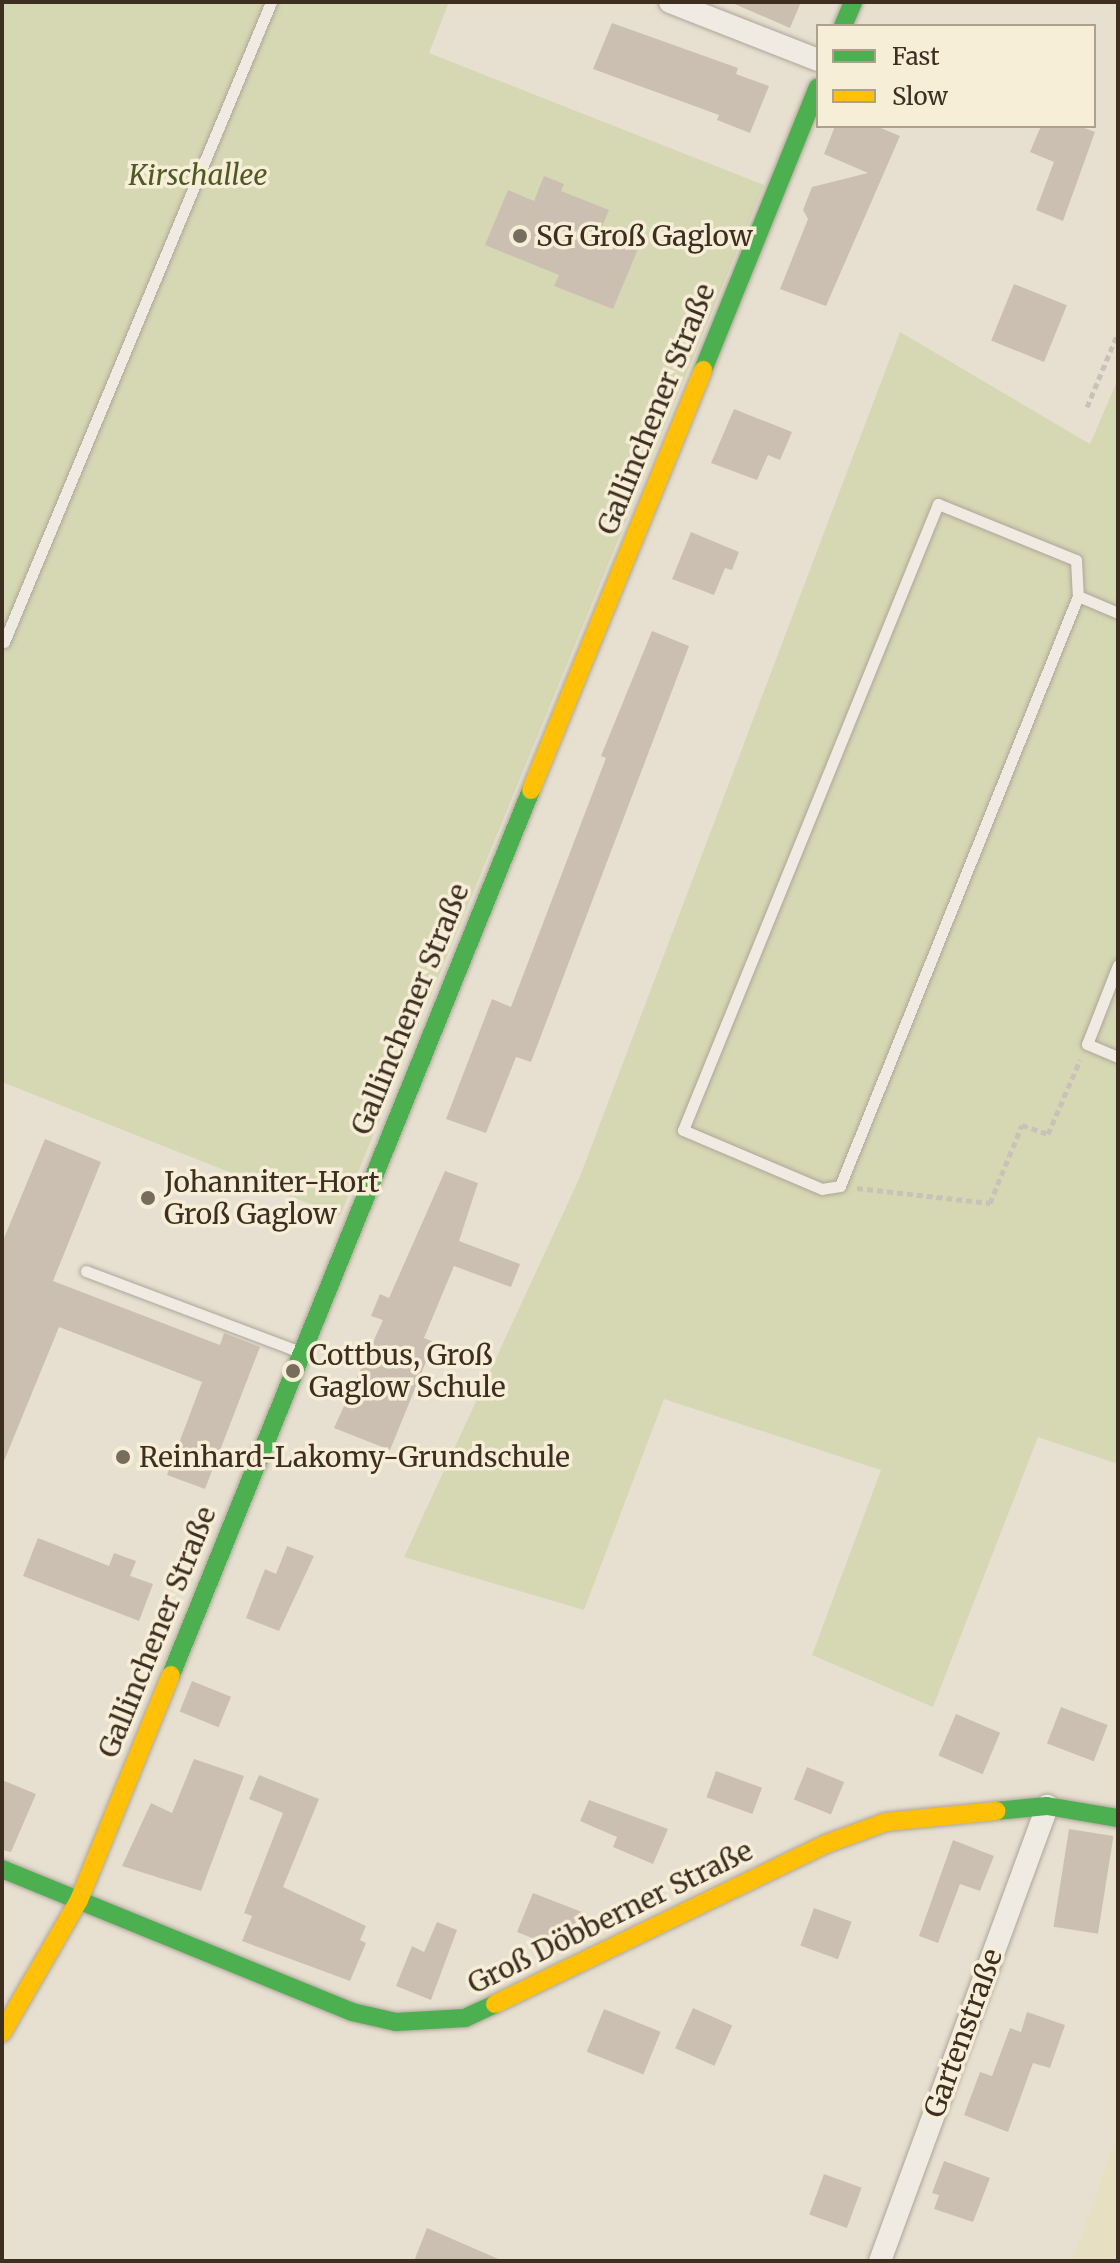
<!DOCTYPE html>
<meta charset="utf-8">
<style>
body{margin:0}
#map{position:relative;width:1120px;height:2263px;overflow:hidden;background:#e7e0d1;font-family:Merriweather,serif}
div>[style]{position:absolute}
[style*='--x']{left:calc(var(--x)*1px);top:calc(var(--y)*1px);width:calc(var(--w)*1px);rotate:calc(var(--a)*1deg)}
.farmland>*{inset:0;background:#e6dfc2}
.green>*{inset:0;background:#d6d7b3}
.building>*{inset:0;background:#cbbfb2;transform-origin:0 0}
.path>*{height:5px;margin-top:-2.5px;transform-origin:0;background:repeating-linear-gradient(90deg,#c8c2b9 0 6px,transparent 0 10px)}
.roads{filter:drop-shadow(0 0 2px #ada599) drop-shadow(0 0 2px #ada599)}
.lane>*{height:11px;margin:-5.5px;padding:0 5.5px;transform-origin:5.5px;border-radius:5.5px;background:#efebe3}
.street>*{height:22px;margin:-11px;padding:0 11px;transform-origin:11px;border-radius:11px;background:#efebe3}
.fast>*{height:18px;margin:-9px;padding:0 9px;transform-origin:9px;border-radius:9px;background:#4caf50}
.slow>*{height:18px;margin:-9px;padding:0 9px;transform-origin:9px;border-radius:9px;background:#ffc107}
.dots>*{width:22px;height:22px;translate:-50% -50%;box-sizing:border-box;border:4px solid #f7eed8;border-radius:50%}
span{translate:-50% -50%;white-space:nowrap;text-align:center;line-height:1.15;-webkit-text-stroke:7px #f7eed8;paint-order:stroke}
.park-label{font-size:28px;color:#4d5a26;font-style:italic}
.poi-label{font-size:28px;color:#3d2e20}
.left{translate:0 -50%;text-align:left}
.street-label{font-size:28px;color:#3d2e20}
.frame{position:absolute;inset:0;border:4px solid #3d2e20;pointer-events:none}
.legend{position:absolute;left:816px;top:24px;width:280px;height:104px;box-sizing:border-box;background:#f7eed8;border:2px solid #ada18e;margin:0;padding:10px 14px;list-style:none;font-size:24px;color:#3d2e20}
.legend li{display:flex;align-items:center;gap:16px;height:40px}
.legend b{width:40px;border:2px solid #ada18e}
</style>
<div id="map">
<div class="farmland">
<div style="clip-path:polygon(1118px 2132px,1118px 2261px,1072px 2261px)"></div>
</div>
<div class="green">
<div style="clip-path:polygon(2px 2px,449px 2px,429px 53px,764px 185px,340px 1216px,2px 1082px)"></div>
<div style="clip-path:polygon(900px 332px,1090px 444px,1118px 379px,1118px 1464px,1038px 1437px,933px 1707px,812px 1655px,881px 1470px,664px 1399px,584px 1610px,404px 1557px,579px 1179px)"></div>
</div>
<div class="building">
<div style="clip-path:polygon(730px 2px,801px 2px,790px 28px)"></div>
<div style="clip-path:polygon(612px 23px,738px 68px,736px 74px,769px 86px,750px 133px,717px 120px,719px 115px,593px 69px)"></div>
<div style="clip-path:polygon(835px 126px,876px 126px,900px 136px,826px 306px,780px 289px,808px 219px,803px 210px,812px 187px,868px 173px,824px 154px)"></div>
<div style="clip-path:polygon(1041px 126px,1079px 126px,1095px 132px,1063px 221px,1036px 210px,1054px 162px,1030px 152px)"></div>
<div style="clip-path:polygon(544px 176px,564px 184px,561px 191px,609px 210px,602px 227px,640px 244px,613px 309px,554px 286px,559px 275px,485px 245px,508px 190px,534px 201px)"></div>
<div style="left:1014px;top:284px;width:57px;height:61px;rotate:22deg"></div>
<div style="clip-path:polygon(734px 409px,792px 432px,780px 460px,768px 455px,757px 480px,711px 463px)"></div>
<div style="clip-path:polygon(691px 532px,739px 552px,732px 570px,725px 568px,714px 595px,672px 579px)"></div>
<div style="clip-path:polygon(652px 631px,689px 646px,531px 1062px,516px 1057px,486px 1133px,446px 1119px,492px 999px,511px 1007px,606px 758px,601px 756px)"></div>
<div style="clip-path:polygon(45px 1139px,101px 1162px,53px 1281px,220px 1345px,224px 1333px,260px 1347px,205px 1489px,167px 1475px,202px 1382px,59px 1327px,2px 1466px,2px 1243px)"></div>
<div style="clip-path:polygon(445px 1171px,478px 1183px,459px 1241px,520px 1264px,511px 1287px,454px 1266px,424px 1338px,434px 1342px,390px 1450px,334px 1428px,383px 1320px,371px 1316px,380px 1294px,389px 1298px)"></div>
<div style="clip-path:polygon(38px 1538px,109px 1566px,114px 1553px,136px 1561px,130px 1576px,153px 1584px,139px 1621px,23px 1576px)"></div>
<div style="clip-path:polygon(287px 1546px,314px 1556px,279px 1631px,246px 1618px,265px 1569px,276px 1574px)"></div>
<div style="left:192px;top:1681px;width:42px;height:33px;rotate:22deg"></div>
<div style="left:1061px;top:1707px;width:50px;height:39px;rotate:21deg"></div>
<div style="left:956px;top:1714px;width:48px;height:45px;rotate:23deg"></div>
<div style="clip-path:polygon(194px 1759px,244px 1776px,201px 1891px,122px 1866px,151px 1803px,172px 1813px)"></div>
<div style="left:807px;top:1767px;width:40px;height:35px;rotate:22deg"></div>
<div style="left:716px;top:1771px;width:49px;height:28px;rotate:20deg"></div>
<div style="clip-path:polygon(259px 1775px,319px 1799px,283px 1887px,366px 1926px,360px 1940px,366px 1943px,350px 1981px,242px 1941px,252px 1916px,244px 1913px,283px 1813px,249px 1799px)"></div>
<div style="clip-path:polygon(2px 1780px,36px 1794px,11px 1852px,2px 1850px)"></div>
<div style="clip-path:polygon(589px 1800px,668px 1829px,653px 1864px,613px 1847px,617px 1837px,580px 1821px)"></div>
<div style="left:1069px;top:1829px;width:45px;height:99px;rotate:9deg"></div>
<div style="clip-path:polygon(953px 1840px,994px 1856px,980px 1891px,960px 1884px,938px 1943px,919px 1936px)"></div>
<div style="clip-path:polygon(533px 1893px,582px 1912px,567px 1948px,562px 1950px,517px 1932px)"></div>
<div style="left:814px;top:1908px;width:40px;height:40px;rotate:20deg"></div>
<div style="clip-path:polygon(437px 1922px,457px 1930px,431px 2000px,396px 1986px,412px 1946px,424px 1952px)"></div>
<div style="left:693px;top:2008px;width:43px;height:44px;rotate:24deg"></div>
<div style="left:604px;top:2009px;width:61px;height:46px;rotate:22deg"></div>
<div style="clip-path:polygon(1027px 2012px,1065px 2025px,1050px 2068px,1033px 2063px,1008px 2132px,964px 2115px,980px 2072px,992px 2076px,1010px 2028px,1021px 2032px)"></div>
<div style="clip-path:polygon(944px 2161px,990px 2178px,973px 2222px,934px 2209px,939px 2195px,932px 2193px)"></div>
<div style="left:824px;top:2174px;width:40px;height:43px;rotate:20deg"></div>
<div style="clip-path:polygon(427px 2228px,503px 2261px,414px 2261px)"></div>
</div>
<div class="path">
<div style="--x:1087;--y:407;--w:80;--a:-67.3"></div>
<div style="--x:857;--y:1188;--w:134;--a:6.4"></div>
<div style="--x:990;--y:1203;--w:84;--a:-67.7"></div>
<div style="--x:1022;--y:1125;--w:28;--a:19"></div>
<div style="--x:1048;--y:1134;--w:81;--a:-66.6"></div>
</div>
<div class="roads">
<div class="lane">
<div style="--x:1078;--y:596;--w:636;--a:111.97"></div>
<div style="--x:840;--y:1186;--w:18;--a:171"></div>
<div style="--x:822;--y:1189;--w:151;--a:-157"></div>
<div style="--x:683;--y:1130;--w:676;--a:-67.84"></div>
<div style="--x:938;--y:504;--w:149;--a:22.1"></div>
<div style="--x:1076;--y:560;--w:36;--a:87"></div>
<div style="--x:1078;--y:596;--w:43;--a:23"></div>
<div style="--x:4;--y:642;--w:693;--a:-67.35"></div>
<div style="--x:1118;--y:965;--w:85;--a:111.4"></div>
<div style="--x:1087;--y:1044;--w:34;--a:23"></div>
<div style="--x:86;--y:1271;--w:229;--a:20.7"></div>
</div>
<div class="street">
<div style="--x:670;--y:2;--w:159;--a:21.4"></div>
<div style="--x:880;--y:2261;--w:485;--a:-69.8"></div>
</div>
<div class="fast">
<div style="--x:843;--y:26;--w:26;--a:-67"></div>
<div style="--x:703;--y:370;--w:305;--a:-67.9"></div>
<div style="--x:171;--y:1675;--w:955;--a:-67.86"></div>
<div style="--x:996;--y:1811;--w:51;--a:-5.6"></div>
<div style="--x:1047;--y:1806;--w:72;--a:9.6"></div>
<div style="--x:2;--y:1869;--w:378;--a:22.2"></div>
<div style="--x:352;--y:2012;--w:45;--a:12.8"></div>
<div style="--x:396;--y:2022;--w:69;--a:-3.3"></div>
<div style="--x:465;--y:2018;--w:33;--a:-25"></div>
</div>
<div class="slow">
<div style="--x:531;--y:790;--w:454;--a:-67.7"></div>
<div style="--x:495;--y:2004;--w:368;--a:-25.8"></div>
<div style="--x:826;--y:1844;--w:64;--a:-20.1"></div>
<div style="--x:886;--y:1822;--w:111;--a:-5.7"></div>
<div style="--x:2;--y:2033;--w:154;--a:-59.9"></div>
<div style="--x:79;--y:1900;--w:243;--a:-67.8"></div>
</div>
</div>
<div class="dots">
<div style="left:520px;top:236px;background:#786c5e"></div>
<div style="left:148px;top:1198px;background:#786c5e"></div>
<div style="left:293px;top:1371px;background:#786c5e"></div>
<div style="left:123px;top:1457px;background:#786c5e"></div>
</div>
<div class="park-label">
<span style="left:198px;top:175px">Kirschallee</span>
</div>
<div class="poi-label">
<span class="left" style="left:536px;top:236px">SG Groß Gaglow</span>
<span class="left" style="left:164px;top:1198px">Johanniter-Hort<br>Groß Gaglow</span>
<span class="left" style="left:309px;top:1371px">Cottbus, Groß<br>Gaglow Schule</span>
<span class="left" style="left:139px;top:1457px">Reinhard-Lakomy-Grundschule</span>
</div>
<div class="street-label">
<span style="left:656px;top:409px;rotate:-68deg">Gallinchener Straße</span>
<span style="left:410px;top:1009px;rotate:-68deg">Gallinchener Straße</span>
<span style="left:157px;top:1632px;rotate:-68deg">Gallinchener Straße</span>
<span style="left:610px;top:1917px;rotate:-26deg">Groß Döbberner Straße</span>
<span style="left:963px;top:2033px;rotate:-70deg">Gartenstraße</span>
</div>
<div class="frame"></div>
<ul class="legend">
<li><b style="height:10px;background:#4caf50"></b>Fast</li>
<li><b style="height:10px;background:#ffc107"></b>Slow</li>
</ul>
</div>
